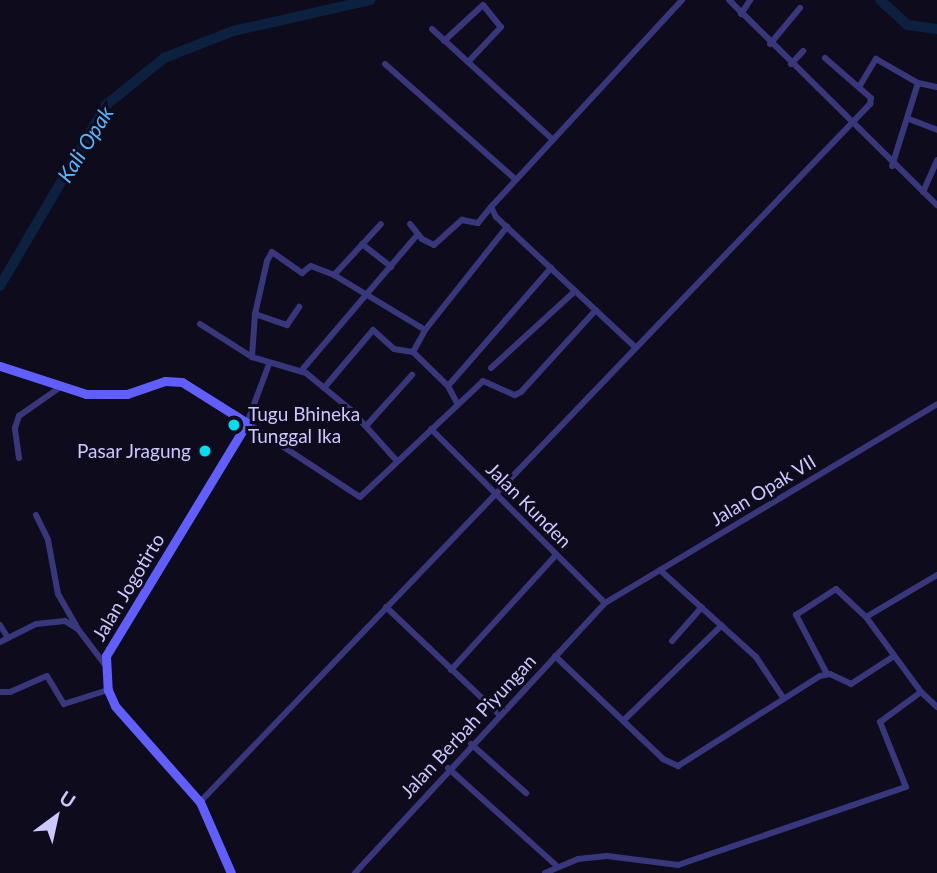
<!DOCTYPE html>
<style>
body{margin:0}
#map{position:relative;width:937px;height:873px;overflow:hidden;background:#0e0b1d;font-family:Lato,sans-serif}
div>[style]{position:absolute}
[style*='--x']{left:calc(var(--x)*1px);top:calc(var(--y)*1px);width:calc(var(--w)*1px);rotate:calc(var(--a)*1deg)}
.river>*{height:10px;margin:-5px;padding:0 5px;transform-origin:5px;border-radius:5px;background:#0c2140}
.street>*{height:6px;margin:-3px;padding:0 3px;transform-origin:3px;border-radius:3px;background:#38377b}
.secondary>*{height:9px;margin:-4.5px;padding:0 4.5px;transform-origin:4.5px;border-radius:4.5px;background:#605ffe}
.dots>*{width:19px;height:19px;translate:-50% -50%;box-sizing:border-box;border:4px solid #0e0b1d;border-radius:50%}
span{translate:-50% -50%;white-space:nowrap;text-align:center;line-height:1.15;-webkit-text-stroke:6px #0e0b1d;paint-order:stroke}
.poi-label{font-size:19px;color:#cdc7ff}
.left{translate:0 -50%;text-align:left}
.right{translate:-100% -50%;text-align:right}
.street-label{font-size:19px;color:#cdc7ff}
.water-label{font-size:21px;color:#56b4fe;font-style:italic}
.north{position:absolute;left:21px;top:782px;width:70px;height:70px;-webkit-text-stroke:5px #0e0b1d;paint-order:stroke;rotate:33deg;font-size:19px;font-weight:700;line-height:28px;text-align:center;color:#cdc7ff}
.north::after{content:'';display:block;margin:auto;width:24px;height:32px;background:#cdc7ff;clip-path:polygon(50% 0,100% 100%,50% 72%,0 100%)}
</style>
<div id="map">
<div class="river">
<div style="--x:880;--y:0;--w:38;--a:42"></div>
<div style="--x:908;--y:25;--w:29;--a:8"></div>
<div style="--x:0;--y:286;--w:210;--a:-59.6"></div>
<div style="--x:106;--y:105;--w:75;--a:-39"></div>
<div style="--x:164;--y:58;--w:74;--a:-21.4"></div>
<div style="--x:233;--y:31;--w:141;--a:-12.7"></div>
</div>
<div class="street">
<div style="--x:729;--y:0;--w:292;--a:44.6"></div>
<div style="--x:741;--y:14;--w:17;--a:-57"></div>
<div style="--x:432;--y:29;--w:163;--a:42.5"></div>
<div style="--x:444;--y:41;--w:53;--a:-42.7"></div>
<div style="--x:483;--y:5;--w:28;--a:51"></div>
<div style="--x:501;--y:27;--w:48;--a:133.3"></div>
<div style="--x:770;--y:44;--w:47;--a:-50.2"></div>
<div style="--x:385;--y:64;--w:174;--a:41.5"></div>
<div style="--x:791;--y:64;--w:18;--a:-47"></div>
<div style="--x:918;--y:83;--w:19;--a:12"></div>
<div style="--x:859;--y:87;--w:33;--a:-59"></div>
<div style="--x:876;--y:59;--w:48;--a:29.7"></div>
<div style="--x:918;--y:83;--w:87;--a:107.4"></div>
<div style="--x:909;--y:119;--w:30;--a:21"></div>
<div style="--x:923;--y:192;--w:35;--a:-66"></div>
<div style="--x:410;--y:224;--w:19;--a:51"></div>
<div style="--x:422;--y:239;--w:13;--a:27"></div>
<div style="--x:434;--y:245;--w:38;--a:-42"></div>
<div style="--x:462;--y:220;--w:16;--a:11"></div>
<div style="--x:478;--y:223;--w:21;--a:-51"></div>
<div style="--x:362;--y:244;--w:37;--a:38"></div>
<div style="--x:334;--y:275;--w:69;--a:-47.3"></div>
<div style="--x:255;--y:314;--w:34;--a:19"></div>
<div style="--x:287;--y:325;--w:22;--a:-56"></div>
<div style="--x:200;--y:324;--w:62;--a:32.4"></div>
<div style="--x:635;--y:347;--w:190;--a:-136.9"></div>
<div style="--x:496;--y:217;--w:11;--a:-117"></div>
<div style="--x:491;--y:207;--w:282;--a:-47.3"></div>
<div style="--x:269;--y:364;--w:63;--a:110.4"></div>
<div style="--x:247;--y:423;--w:135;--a:33.2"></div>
<div style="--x:360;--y:497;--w:169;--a:-43.3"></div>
<div style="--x:483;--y:381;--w:35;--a:24"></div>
<div style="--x:515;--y:395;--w:7;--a:-27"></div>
<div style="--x:521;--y:392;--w:111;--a:-47.6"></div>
<div style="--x:491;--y:368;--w:114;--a:-42.5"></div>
<div style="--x:301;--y:371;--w:180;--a:-49.5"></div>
<div style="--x:448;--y:386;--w:157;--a:-48.9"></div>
<div style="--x:324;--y:388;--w:76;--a:-49.8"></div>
<div style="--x:373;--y:330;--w:28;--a:42"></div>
<div style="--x:394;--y:349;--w:19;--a:9"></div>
<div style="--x:457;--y:403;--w:19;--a:-118"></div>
<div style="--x:448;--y:386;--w:49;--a:-135.8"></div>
<div style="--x:413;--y:352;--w:25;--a:-61"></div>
<div style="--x:425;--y:330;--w:132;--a:-51.5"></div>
<div style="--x:366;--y:426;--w:69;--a:-48"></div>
<div style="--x:431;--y:429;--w:246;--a:45"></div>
<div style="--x:19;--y:458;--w:30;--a:-98"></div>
<div style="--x:15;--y:428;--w:13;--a:-72"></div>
<div style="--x:19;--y:416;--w:49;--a:-35"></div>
<div style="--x:397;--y:461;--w:69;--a:-132"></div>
<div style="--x:351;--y:410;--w:58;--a:-140.6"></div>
<div style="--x:306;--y:373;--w:56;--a:-163.5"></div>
<div style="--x:252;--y:357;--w:43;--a:-86"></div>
<div style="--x:255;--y:314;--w:54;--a:-77.2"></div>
<div style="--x:267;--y:261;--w:10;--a:-61"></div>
<div style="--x:272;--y:252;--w:37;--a:35"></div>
<div style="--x:302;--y:273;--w:11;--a:-38"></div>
<div style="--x:311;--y:266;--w:25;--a:21"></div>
<div style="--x:334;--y:275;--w:106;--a:31.1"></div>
<div style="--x:36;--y:515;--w:28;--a:64"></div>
<div style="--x:48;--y:540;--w:55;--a:79.5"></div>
<div style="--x:58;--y:594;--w:38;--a:60"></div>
<div style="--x:660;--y:570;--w:130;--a:42.2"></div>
<div style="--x:756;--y:657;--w:50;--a:56.3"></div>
<div style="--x:937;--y:575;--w:82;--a:149.4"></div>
<div style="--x:866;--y:617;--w:93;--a:53.7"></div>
<div style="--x:921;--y:692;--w:22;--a:43"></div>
<div style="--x:386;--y:607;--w:157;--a:43.5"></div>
<div style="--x:0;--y:625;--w:15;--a:58"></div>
<div style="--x:672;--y:641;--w:45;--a:-48.6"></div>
<div style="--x:0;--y:642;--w:40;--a:-26.6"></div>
<div style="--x:36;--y:624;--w:29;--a:-6"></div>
<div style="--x:65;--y:621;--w:15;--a:32"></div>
<div style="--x:78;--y:629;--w:46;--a:52.9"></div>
<div style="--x:555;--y:656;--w:149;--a:43.6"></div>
<div style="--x:663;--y:759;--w:17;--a:25"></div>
<div style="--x:678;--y:766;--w:168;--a:-32.4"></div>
<div style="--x:820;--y:676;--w:10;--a:-11"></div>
<div style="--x:830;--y:674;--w:23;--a:25"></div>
<div style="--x:851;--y:684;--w:51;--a:-33.1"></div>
<div style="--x:451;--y:670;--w:156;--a:-47.6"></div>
<div style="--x:827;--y:674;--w:67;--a:-117.7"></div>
<div style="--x:796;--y:615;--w:48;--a:-33"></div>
<div style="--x:836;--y:589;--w:41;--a:43"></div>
<div style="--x:0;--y:692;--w:10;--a:0"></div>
<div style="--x:10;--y:692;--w:40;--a:-23.4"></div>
<div style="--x:47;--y:676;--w:33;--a:59"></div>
<div style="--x:64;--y:704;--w:46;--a:-17.7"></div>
<div style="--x:624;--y:720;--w:136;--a:-44.1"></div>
<div style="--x:471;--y:744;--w:74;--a:41.7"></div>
<div style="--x:448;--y:768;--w:147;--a:42"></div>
<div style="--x:200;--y:802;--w:968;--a:-46.17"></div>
<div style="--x:870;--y:104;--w:6;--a:-81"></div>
<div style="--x:871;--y:98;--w:61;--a:-139"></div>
<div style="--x:355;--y:873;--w:368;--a:-47.2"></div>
<div style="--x:605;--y:603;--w:387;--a:-30.9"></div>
<div style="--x:545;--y:873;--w:36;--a:-23"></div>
<div style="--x:578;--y:859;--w:29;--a:-6"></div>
<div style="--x:607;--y:856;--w:72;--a:7.2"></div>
<div style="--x:678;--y:865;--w:241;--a:-18.9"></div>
<div style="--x:906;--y:787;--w:70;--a:-111.8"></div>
<div style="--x:880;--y:722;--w:51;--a:-36.2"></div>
</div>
<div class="secondary">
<div style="--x:0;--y:366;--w:90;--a:18"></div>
<div style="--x:86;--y:394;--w:41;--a:0"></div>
<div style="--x:127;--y:394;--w:40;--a:-18.9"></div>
<div style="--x:165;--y:381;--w:17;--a:3"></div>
<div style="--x:182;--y:382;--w:77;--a:32.2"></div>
<div style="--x:247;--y:423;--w:272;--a:121.2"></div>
<div style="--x:106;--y:656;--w:34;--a:87"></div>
<div style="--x:108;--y:690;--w:17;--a:66"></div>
<div style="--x:115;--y:706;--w:128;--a:48.5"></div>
<div style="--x:200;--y:802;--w:77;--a:66.4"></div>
</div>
<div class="dots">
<div style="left:234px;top:425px;background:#02ddf0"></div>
<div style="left:205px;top:451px;background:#02ddf0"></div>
</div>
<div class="poi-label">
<span class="left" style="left:248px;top:425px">Tugu Bhineka<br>Tunggal Ika</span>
<span class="right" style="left:191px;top:451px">Pasar Jragung</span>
</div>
<div class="street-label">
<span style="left:763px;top:490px;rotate:-31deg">Jalan Opak VII</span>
<span style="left:529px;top:505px;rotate:45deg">Jalan Kunden</span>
<span style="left:128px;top:587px;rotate:-59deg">Jalan Jogotirto</span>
<span style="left:468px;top:726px;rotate:-47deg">Jalan Berbah Piyungan</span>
</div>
<div class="water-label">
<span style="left:85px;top:144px;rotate:-58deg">Kali Opak</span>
</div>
<div class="north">U</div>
</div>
